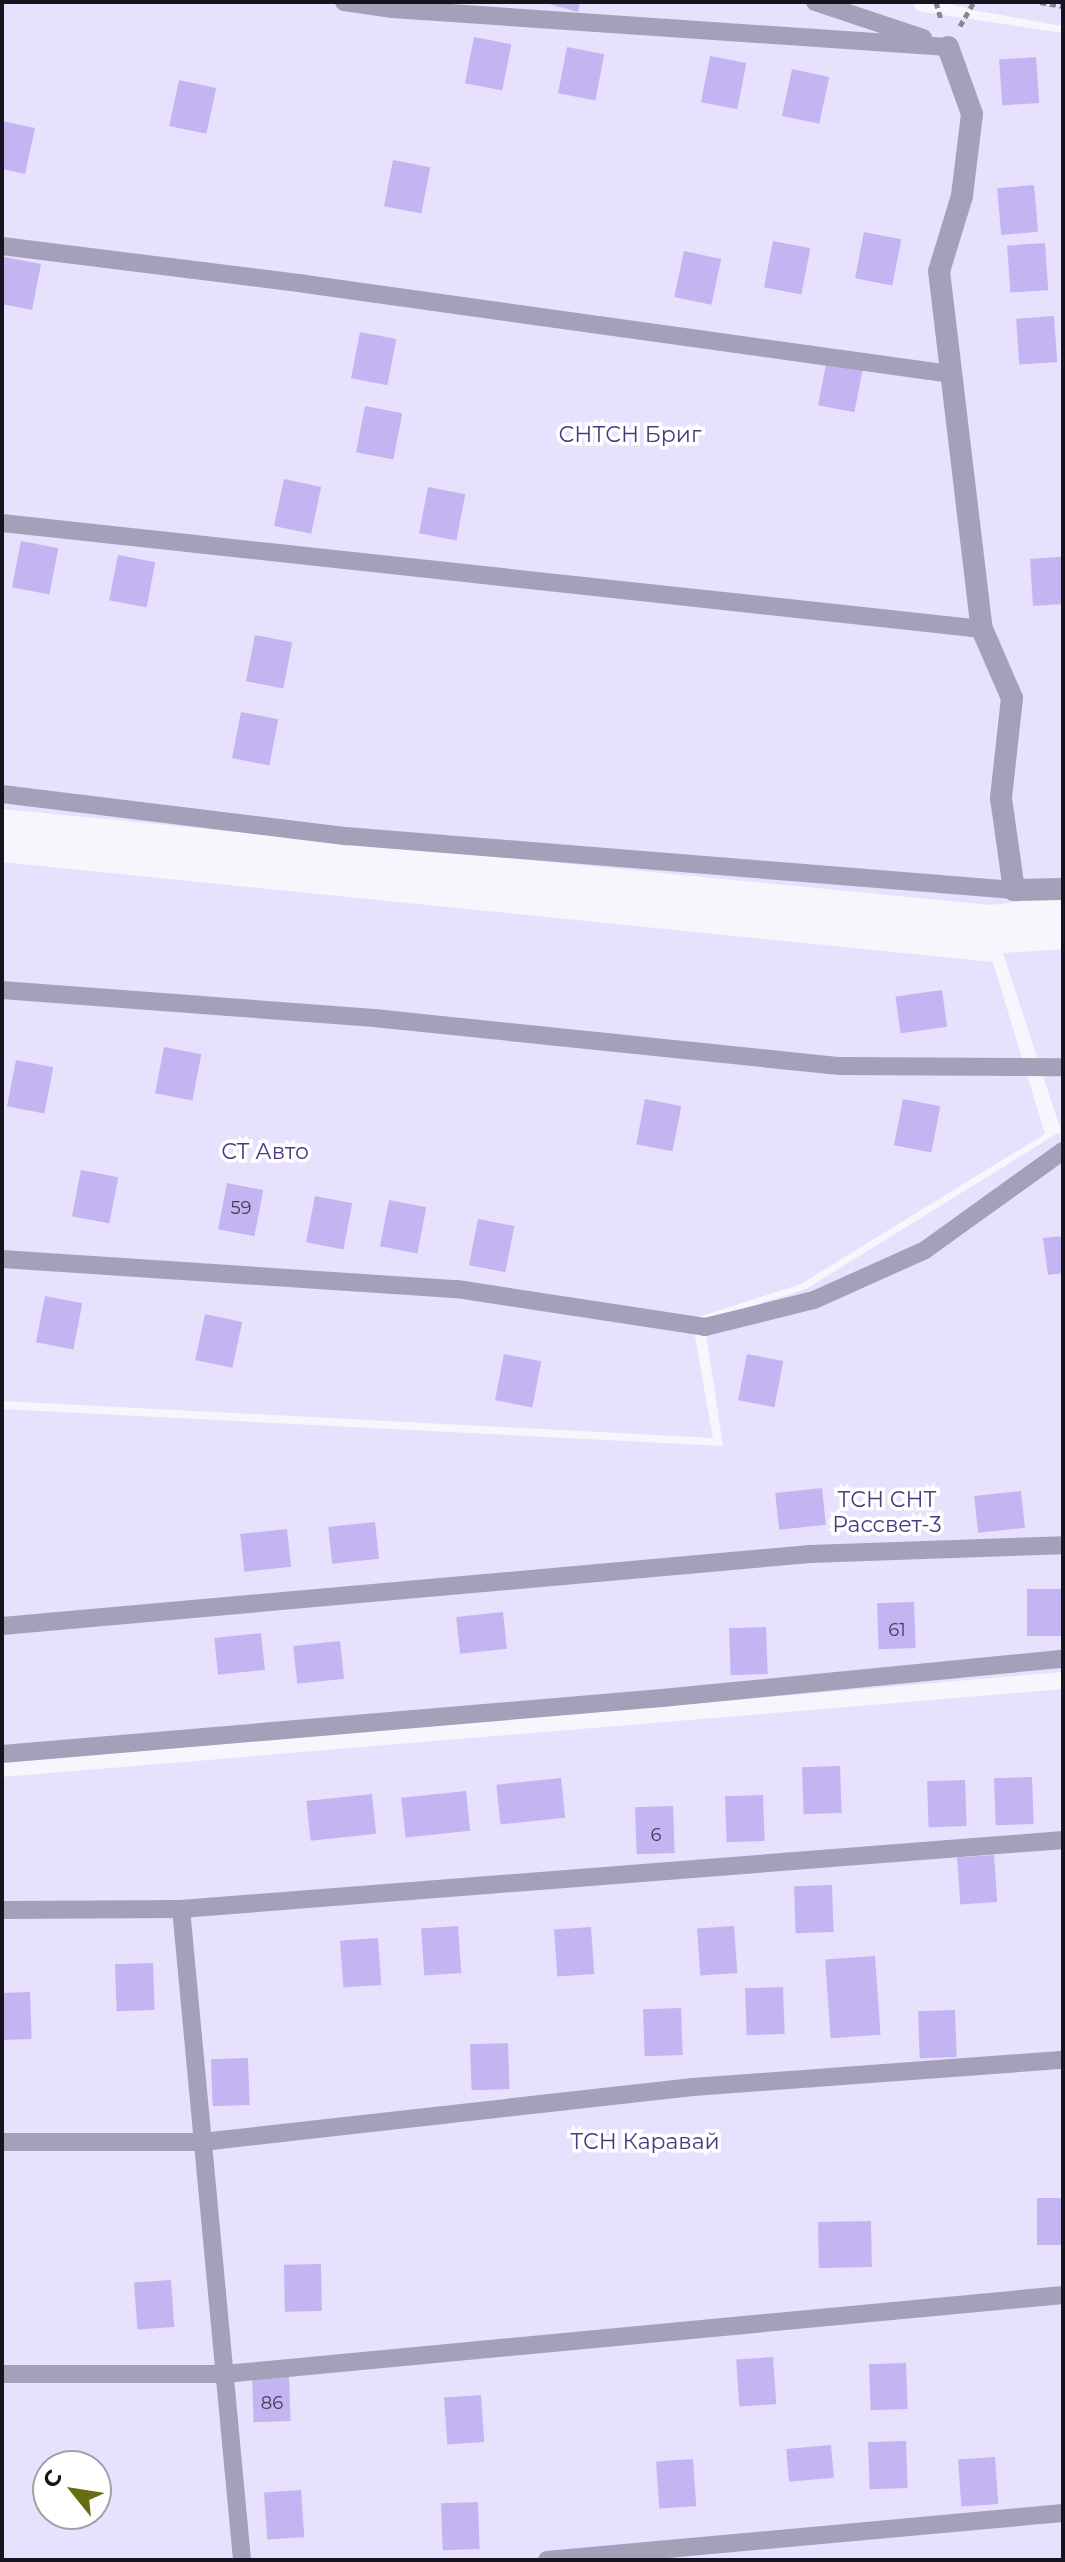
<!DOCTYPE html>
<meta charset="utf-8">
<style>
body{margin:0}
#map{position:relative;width:1065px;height:2562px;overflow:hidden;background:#f8f6fd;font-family:Montserrat,sans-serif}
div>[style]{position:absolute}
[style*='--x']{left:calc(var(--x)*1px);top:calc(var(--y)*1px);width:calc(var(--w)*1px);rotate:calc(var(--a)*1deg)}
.green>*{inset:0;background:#e7e1fe}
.building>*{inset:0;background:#c2b5f2;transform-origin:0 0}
.path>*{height:5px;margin-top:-2.5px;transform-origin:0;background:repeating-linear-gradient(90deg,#88868f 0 6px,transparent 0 10px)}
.service>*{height:18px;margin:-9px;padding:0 9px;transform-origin:9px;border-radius:9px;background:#a5a0ba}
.minor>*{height:22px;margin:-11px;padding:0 11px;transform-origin:11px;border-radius:11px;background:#a5a0ba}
span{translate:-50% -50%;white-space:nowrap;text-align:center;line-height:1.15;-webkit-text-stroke:7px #fff;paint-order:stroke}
.number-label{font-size:18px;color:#423c54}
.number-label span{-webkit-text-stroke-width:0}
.park-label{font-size:22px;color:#4d3880}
.frame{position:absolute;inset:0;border:4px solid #171420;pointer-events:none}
.north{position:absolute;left:32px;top:2450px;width:80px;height:80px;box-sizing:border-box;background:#fff;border:2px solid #a2a1a6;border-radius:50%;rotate:300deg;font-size:22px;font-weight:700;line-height:32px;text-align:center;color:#171420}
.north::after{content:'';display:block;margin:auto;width:28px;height:36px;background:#666d13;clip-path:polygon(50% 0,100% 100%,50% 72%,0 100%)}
</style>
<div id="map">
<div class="green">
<div style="clip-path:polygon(2px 2px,913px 2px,917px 11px,1063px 33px,1063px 896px,991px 905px,2px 809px)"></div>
<div style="clip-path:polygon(944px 2px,1063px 2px,1063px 26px,972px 10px)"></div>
<div style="clip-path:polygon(2px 862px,993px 962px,1045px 1134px,801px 1284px,692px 1319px,713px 1438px,2px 1401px)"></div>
<div style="clip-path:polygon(1063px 949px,1063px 1672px,2px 1763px,2px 1409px,723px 1446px,704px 1321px,806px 1289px,1061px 1131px,1003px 953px)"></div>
<div style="clip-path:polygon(evenodd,1063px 1689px,1063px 2560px,2px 2560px,2px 1777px,1063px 1689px,48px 2466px,96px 2466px,96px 2514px,48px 2514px,48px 2466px)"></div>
</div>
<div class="building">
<div style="clip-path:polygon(542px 2px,580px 2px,578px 12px)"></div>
<div style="left:474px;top:37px;width:38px;height:47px;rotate:11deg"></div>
<div style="left:567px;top:47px;width:38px;height:47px;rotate:11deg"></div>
<div style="left:710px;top:56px;width:37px;height:47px;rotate:11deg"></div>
<div style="left:1036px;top:57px;width:46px;height:37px;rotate:86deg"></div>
<div style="left:792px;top:69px;width:38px;height:48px;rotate:12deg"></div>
<div style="left:179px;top:80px;width:38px;height:47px;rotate:12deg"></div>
<div style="clip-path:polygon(2px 121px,35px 128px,25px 174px,2px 169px)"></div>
<div style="left:393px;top:160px;width:38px;height:47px;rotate:11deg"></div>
<div style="left:1034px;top:185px;width:47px;height:37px;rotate:85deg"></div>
<div style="left:864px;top:232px;width:38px;height:47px;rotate:11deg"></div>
<div style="left:773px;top:241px;width:38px;height:47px;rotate:11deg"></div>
<div style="left:1045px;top:243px;width:47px;height:38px;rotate:86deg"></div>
<div style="left:684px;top:251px;width:38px;height:47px;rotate:12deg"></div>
<div style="clip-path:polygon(4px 257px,41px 264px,32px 310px,2px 304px)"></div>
<div style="left:1054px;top:316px;width:46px;height:38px;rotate:86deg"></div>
<div style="left:360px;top:332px;width:37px;height:47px;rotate:11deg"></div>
<div style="left:827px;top:359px;width:37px;height:47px;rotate:11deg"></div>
<div style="left:365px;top:406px;width:38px;height:47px;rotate:11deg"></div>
<div style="left:284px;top:479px;width:38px;height:48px;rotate:12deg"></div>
<div style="left:428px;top:487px;width:38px;height:47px;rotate:11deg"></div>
<div style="left:21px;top:541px;width:38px;height:47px;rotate:11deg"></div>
<div style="left:118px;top:555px;width:38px;height:46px;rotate:11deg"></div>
<div style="clip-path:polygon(1058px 557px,1063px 557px,1063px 604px,1033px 606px,1030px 559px)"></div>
<div style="left:255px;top:635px;width:38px;height:47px;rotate:11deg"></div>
<div style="left:241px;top:712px;width:38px;height:47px;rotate:11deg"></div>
<div style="left:942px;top:990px;width:37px;height:47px;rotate:82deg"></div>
<div style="left:164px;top:1047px;width:38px;height:47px;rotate:11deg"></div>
<div style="left:16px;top:1060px;width:38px;height:47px;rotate:11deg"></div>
<div style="left:645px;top:1099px;width:37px;height:46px;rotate:11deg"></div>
<div style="left:903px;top:1099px;width:38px;height:47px;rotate:11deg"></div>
<div style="left:81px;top:1170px;width:38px;height:47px;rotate:11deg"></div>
<div style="left:227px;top:1183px;width:37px;height:47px;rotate:11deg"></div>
<div style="left:315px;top:1196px;width:38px;height:47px;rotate:11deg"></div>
<div style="left:389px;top:1200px;width:38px;height:47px;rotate:11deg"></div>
<div style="left:478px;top:1219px;width:37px;height:47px;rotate:11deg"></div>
<div style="clip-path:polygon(1063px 1236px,1063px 1273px,1048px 1275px,1043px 1238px)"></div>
<div style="left:45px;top:1296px;width:38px;height:47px;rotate:11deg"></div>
<div style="left:205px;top:1314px;width:38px;height:47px;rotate:12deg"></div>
<div style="left:504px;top:1354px;width:38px;height:47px;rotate:11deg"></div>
<div style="left:747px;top:1354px;width:37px;height:47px;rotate:11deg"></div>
<div style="left:822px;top:1488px;width:37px;height:47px;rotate:84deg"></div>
<div style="left:1021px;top:1491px;width:37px;height:47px;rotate:84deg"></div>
<div style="left:375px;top:1522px;width:37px;height:47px;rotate:84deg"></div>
<div style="left:287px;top:1529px;width:38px;height:47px;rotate:84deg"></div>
<div style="left:1063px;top:1589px;width:47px;height:36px;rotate:90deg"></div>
<div style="left:914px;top:1602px;width:46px;height:37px;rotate:88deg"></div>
<div style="left:503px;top:1612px;width:37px;height:47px;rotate:84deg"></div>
<div style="left:766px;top:1627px;width:47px;height:37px;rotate:88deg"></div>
<div style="left:261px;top:1633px;width:37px;height:47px;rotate:84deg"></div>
<div style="left:340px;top:1641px;width:38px;height:47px;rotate:84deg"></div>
<div style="left:840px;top:1766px;width:47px;height:38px;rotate:88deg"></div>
<div style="left:1032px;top:1777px;width:47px;height:38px;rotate:88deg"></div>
<div style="left:561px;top:1778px;width:40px;height:65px;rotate:84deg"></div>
<div style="left:965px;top:1780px;width:46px;height:38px;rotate:88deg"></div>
<div style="left:466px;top:1791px;width:40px;height:65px;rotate:84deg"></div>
<div style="left:372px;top:1794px;width:40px;height:66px;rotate:84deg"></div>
<div style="left:763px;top:1795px;width:46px;height:38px;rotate:88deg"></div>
<div style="left:673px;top:1806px;width:47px;height:38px;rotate:88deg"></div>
<div style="left:994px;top:1855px;width:47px;height:37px;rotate:86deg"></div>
<div style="left:832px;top:1885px;width:47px;height:38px;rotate:88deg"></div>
<div style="left:458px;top:1926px;width:47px;height:37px;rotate:86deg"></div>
<div style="left:734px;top:1926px;width:47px;height:37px;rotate:86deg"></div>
<div style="left:591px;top:1927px;width:47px;height:37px;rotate:86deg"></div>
<div style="left:378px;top:1938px;width:47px;height:38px;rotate:86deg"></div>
<div style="left:875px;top:1956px;width:79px;height:50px;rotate:86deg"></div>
<div style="left:153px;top:1963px;width:47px;height:38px;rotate:88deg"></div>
<div style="left:783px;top:1987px;width:47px;height:38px;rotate:88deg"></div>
<div style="left:30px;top:1992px;width:47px;height:28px;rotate:88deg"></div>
<div style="left:681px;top:2008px;width:47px;height:38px;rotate:88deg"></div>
<div style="left:955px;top:2010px;width:47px;height:37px;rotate:88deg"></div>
<div style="left:508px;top:2043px;width:46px;height:38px;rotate:88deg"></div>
<div style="left:248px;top:2058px;width:47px;height:37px;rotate:88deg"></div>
<div style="left:1063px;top:2198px;width:47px;height:26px;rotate:90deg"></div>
<div style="left:871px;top:2221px;width:46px;height:53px;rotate:89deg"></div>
<div style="left:321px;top:2264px;width:47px;height:37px;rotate:89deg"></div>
<div style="left:171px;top:2280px;width:47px;height:37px;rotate:86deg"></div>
<div style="left:773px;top:2357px;width:47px;height:37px;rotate:86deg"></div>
<div style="left:906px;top:2363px;width:46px;height:37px;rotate:88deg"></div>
<div style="left:289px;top:2375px;width:46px;height:37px;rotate:88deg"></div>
<div style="left:481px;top:2395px;width:47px;height:37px;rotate:86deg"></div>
<div style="left:906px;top:2441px;width:47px;height:38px;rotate:88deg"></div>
<div style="left:831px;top:2445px;width:33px;height:45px;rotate:85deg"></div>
<div style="left:995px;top:2457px;width:47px;height:37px;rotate:86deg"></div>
<div style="left:693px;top:2459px;width:47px;height:37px;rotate:86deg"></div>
<div style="left:301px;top:2490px;width:47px;height:37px;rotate:86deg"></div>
<div style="left:478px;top:2502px;width:47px;height:37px;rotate:88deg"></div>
</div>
<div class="path">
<div style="--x:936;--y:2;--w:18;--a:74"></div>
<div style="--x:1040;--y:2;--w:23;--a:10"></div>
<div style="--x:960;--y:26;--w:28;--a:-60"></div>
</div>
<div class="service">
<div style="--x:344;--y:2;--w:49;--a:8.3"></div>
<div style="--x:392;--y:9;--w:557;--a:3.91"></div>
<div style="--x:815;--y:2;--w:114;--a:18.4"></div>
<div style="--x:2;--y:246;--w:305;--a:7.1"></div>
<div style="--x:305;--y:284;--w:651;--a:7.94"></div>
<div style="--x:2;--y:523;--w:986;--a:6.17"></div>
<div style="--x:2;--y:794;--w:347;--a:7"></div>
<div style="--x:346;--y:836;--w:670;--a:4.62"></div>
<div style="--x:2;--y:990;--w:373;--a:4.3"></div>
<div style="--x:374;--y:1018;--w:468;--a:5.9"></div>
<div style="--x:840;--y:1066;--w:223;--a:0.3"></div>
<div style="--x:2;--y:1259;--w:456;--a:3.8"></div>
<div style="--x:457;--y:1289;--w:251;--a:8.7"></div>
<div style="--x:705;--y:1327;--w:112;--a:-13.9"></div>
<div style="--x:814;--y:1300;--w:122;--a:-24.2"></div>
<div style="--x:925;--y:1250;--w:170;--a:-35.7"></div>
<div style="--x:2;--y:1626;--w:811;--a:-5.09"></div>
<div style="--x:810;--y:1554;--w:253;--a:-2"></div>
<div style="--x:2;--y:1754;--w:662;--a:-4.85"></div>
<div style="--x:662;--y:1698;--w:403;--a:-5.6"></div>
<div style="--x:2;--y:1910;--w:179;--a:-0.3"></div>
<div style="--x:2;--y:2142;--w:200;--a:0"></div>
<div style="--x:202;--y:2142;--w:494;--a:-6.4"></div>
<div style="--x:693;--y:2087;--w:371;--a:-4.2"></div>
<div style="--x:2;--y:2374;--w:222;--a:0"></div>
<div style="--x:224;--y:2374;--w:843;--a:-5.38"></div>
<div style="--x:242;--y:2560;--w:654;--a:-95.35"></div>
<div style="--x:181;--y:1909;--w:885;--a:-4.47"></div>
<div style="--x:547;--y:2560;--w:518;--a:-5.2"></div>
</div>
<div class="minor">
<div style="--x:948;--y:47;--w:71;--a:70.3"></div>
<div style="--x:972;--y:114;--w:83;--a:97"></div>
<div style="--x:962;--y:196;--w:78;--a:107"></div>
<div style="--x:939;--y:271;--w:361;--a:83.2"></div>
<div style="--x:982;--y:629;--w:75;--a:66.5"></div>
<div style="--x:1012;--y:698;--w:101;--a:96.3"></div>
<div style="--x:1001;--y:798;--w:93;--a:82"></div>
<div style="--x:1014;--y:890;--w:49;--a:-1.2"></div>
</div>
<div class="number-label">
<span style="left:241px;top:1208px">59</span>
<span style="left:897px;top:1630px">61</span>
<span style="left:656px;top:1835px">6</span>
<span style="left:272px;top:2403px">86</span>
</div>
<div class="park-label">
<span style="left:630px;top:435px">СНТСН Бриг</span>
<span style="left:265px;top:1152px">СТ Авто</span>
<span style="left:887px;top:1512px">ТСН СНТ<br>Рассвет-3</span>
<span style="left:645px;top:2142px">ТСН Каравай</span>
</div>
<div class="frame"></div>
<div class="north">С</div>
</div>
